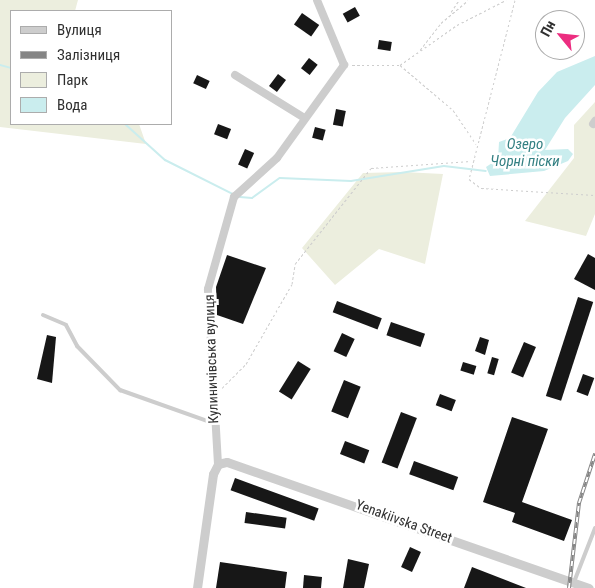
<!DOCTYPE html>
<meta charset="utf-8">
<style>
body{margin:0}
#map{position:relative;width:595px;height:588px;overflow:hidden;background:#fff;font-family:"Roboto Condensed",sans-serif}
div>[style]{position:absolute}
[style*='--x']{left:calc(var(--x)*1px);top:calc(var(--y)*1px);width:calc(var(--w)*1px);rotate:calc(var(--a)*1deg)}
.green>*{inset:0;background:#eceede}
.water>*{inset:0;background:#caedee}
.stream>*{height:2px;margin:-1px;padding:0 1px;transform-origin:1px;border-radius:1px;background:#caedee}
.building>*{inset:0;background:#171717;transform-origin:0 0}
.path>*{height:1px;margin-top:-0.5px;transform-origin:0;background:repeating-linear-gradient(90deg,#cdcdcd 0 2.5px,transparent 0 5px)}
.service>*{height:4px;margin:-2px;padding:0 2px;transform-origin:2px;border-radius:2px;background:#cdcdcd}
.minor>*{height:8px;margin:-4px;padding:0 4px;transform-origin:4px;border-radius:4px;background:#cdcdcd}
.tertiary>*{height:9px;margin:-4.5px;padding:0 4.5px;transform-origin:4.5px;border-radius:4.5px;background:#cdcdcd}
.rail>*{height:4px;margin-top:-2px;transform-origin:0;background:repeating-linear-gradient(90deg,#fff 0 5.5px,#858585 0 11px);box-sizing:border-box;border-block:1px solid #858585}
span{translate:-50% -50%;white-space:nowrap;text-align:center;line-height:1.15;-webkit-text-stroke:5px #fff;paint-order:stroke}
.street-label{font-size:14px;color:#303030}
.water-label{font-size:15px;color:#348083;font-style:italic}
.legend{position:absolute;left:10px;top:10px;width:162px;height:115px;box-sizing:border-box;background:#fff;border:1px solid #acacac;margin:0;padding:6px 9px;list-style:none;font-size:15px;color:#303030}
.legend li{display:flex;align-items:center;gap:10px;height:25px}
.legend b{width:25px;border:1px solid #acacac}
.north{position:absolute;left:535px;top:10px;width:50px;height:50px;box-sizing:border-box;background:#fff;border:1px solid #acacac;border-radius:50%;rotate:298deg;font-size:14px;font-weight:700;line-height:20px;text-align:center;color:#303030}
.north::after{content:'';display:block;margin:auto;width:18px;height:22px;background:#ec2d80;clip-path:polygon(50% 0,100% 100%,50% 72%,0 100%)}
</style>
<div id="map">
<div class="green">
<div style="clip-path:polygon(0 0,78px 0,75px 11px,11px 11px,11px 124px,139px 124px,146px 144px,0 127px)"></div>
<div style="clip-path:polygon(595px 102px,595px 214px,586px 236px,525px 221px,574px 158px,574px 125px)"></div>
<div style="clip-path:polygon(403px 172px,443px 174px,425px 264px,379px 249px,335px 285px,302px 248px,363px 173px)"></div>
</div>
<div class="water">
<div style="clip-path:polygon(595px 56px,595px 85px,565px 118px,545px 150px,568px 149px,573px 154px,568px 161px,544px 171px,490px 176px,486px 167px,498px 159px,499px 142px,510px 138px,538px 92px,557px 72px)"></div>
</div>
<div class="stream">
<div style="--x:0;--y:65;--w:11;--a:15"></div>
<div style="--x:125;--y:124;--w:54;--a:42"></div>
<div style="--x:165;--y:160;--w:76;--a:26.6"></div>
<div style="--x:240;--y:197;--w:12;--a:5"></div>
<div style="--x:252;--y:198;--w:34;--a:-36"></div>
<div style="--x:280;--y:178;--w:71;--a:2.4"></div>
<div style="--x:351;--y:181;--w:94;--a:-9.2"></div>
<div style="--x:444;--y:166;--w:42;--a:6.8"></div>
</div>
<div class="building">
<div style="left:355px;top:7px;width:10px;height:14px;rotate:61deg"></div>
<div style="left:302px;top:13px;width:21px;height:14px;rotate:35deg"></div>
<div style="left:379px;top:40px;width:13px;height:9px;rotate:9deg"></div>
<div style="left:309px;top:58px;width:11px;height:13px;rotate:38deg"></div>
<div style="left:278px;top:74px;width:10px;height:15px;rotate:37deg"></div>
<div style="left:197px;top:75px;width:14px;height:9px;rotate:25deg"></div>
<div style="left:336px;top:109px;width:10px;height:16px;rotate:11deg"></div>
<div style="left:218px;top:124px;width:14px;height:11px;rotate:21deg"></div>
<div style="left:315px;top:127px;width:11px;height:11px;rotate:15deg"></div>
<div style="left:245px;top:149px;width:10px;height:17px;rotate:24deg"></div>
<div style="clip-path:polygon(588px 254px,595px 258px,595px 290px,574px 279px)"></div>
<div style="clip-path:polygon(227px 255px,266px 268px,243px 324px,217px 315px,216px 287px)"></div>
<div style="left:578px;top:297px;width:16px;height:104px;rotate:18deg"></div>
<div style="left:337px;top:301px;width:48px;height:12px;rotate:21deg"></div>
<div style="left:391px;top:322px;width:36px;height:14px;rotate:19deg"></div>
<div style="left:342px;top:333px;width:14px;height:20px;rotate:25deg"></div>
<div style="clip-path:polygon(47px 335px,56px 337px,52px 383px,37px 379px)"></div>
<div style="clip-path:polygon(480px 337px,489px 340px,485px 355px,475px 351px)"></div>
<div style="left:524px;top:342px;width:13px;height:33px;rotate:23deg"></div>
<div style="left:492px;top:357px;width:7px;height:17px;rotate:16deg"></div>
<div style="left:298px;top:361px;width:15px;height:36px;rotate:32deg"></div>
<div style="left:463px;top:362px;width:14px;height:9px;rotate:17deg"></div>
<div style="left:583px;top:374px;width:12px;height:19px;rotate:20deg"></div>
<div style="left:344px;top:380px;width:18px;height:34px;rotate:22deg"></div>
<div style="left:440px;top:394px;width:17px;height:12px;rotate:21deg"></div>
<div style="left:401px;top:412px;width:17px;height:54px;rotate:21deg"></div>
<div style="clip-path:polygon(512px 417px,548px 429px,522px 502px,572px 520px,564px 541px,512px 522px,515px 513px,483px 502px)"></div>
<div style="left:345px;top:441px;width:26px;height:14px;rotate:21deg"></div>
<div style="left:414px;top:461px;width:47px;height:14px;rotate:20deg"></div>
<div style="left:235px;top:478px;width:89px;height:13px;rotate:20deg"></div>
<div style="left:246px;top:512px;width:41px;height:11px;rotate:8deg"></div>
<div style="left:410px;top:547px;width:12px;height:22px;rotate:24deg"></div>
<div style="clip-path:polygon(348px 559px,369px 564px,364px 588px,343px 588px)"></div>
<div style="clip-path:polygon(220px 562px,287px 572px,285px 588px,216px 588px)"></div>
<div style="clip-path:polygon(472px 567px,526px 588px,464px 588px)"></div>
<div style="clip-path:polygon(304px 575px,322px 577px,321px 588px,303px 588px)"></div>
</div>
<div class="path">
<div style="--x:515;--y:0;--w:185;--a:104.4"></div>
<div style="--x:469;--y:179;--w:15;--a:37"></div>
<div style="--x:481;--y:188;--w:114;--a:3.5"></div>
<div style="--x:451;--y:12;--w:14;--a:-56"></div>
<div style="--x:420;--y:50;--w:34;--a:-52"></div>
<div style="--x:441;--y:23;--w:35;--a:-40"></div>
<div style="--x:352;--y:65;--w:48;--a:0"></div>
<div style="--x:400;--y:65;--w:70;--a:40.3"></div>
<div style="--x:453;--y:110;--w:41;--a:55.9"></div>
<div style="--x:400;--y:65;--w:70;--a:-35.1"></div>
<div style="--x:457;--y:25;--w:55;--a:-27"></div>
<div style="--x:222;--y:388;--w:34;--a:-45"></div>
<div style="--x:246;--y:364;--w:92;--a:-60.1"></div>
<div style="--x:292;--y:284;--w:20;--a:-81"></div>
<div style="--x:295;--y:264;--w:122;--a:-51.6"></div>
<div style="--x:371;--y:168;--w:100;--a:-4"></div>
</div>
<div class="service">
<div style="--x:43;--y:315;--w:25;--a:23"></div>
<div style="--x:66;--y:325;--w:24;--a:62"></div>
<div style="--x:77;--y:346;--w:62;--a:45.7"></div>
<div style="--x:120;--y:390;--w:99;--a:19.5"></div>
<div style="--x:574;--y:582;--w:58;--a:-68.7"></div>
</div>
<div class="minor">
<div style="--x:235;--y:75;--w:80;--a:31.7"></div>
<div style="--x:593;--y:124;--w:4;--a:-56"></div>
<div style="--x:218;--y:464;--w:175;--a:-93.3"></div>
<div style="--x:208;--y:289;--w:96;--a:-74.2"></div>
<div style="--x:234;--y:197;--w:58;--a:-42.2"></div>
<div style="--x:277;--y:158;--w:115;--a:-54.2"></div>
<div style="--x:344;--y:65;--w:70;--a:-112.6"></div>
</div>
<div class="tertiary">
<div style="--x:197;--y:588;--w:115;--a:-82"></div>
<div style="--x:213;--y:474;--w:11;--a:-63"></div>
<div style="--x:218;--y:464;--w:9;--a:-13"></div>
<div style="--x:227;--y:462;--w:383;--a:19.2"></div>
</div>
<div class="rail">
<div style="--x:569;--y:588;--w:86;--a:-83.3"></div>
<div style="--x:579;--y:503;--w:52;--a:-71.9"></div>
</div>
<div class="street-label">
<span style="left:211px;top:359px;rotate:-92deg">Кулиничівська вулиця</span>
<span style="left:404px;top:521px;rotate:20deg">Yenakiivska Street</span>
</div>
<div class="water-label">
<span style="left:525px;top:153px">Озеро<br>Чорні піски</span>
</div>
<ul class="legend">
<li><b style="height:6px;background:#cdcdcd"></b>Вулиця</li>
<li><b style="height:6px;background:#858585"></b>Залізниця</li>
<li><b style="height:14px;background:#eceede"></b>Парк</li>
<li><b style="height:14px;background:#caedee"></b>Вода</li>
</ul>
<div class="north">Пн</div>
</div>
